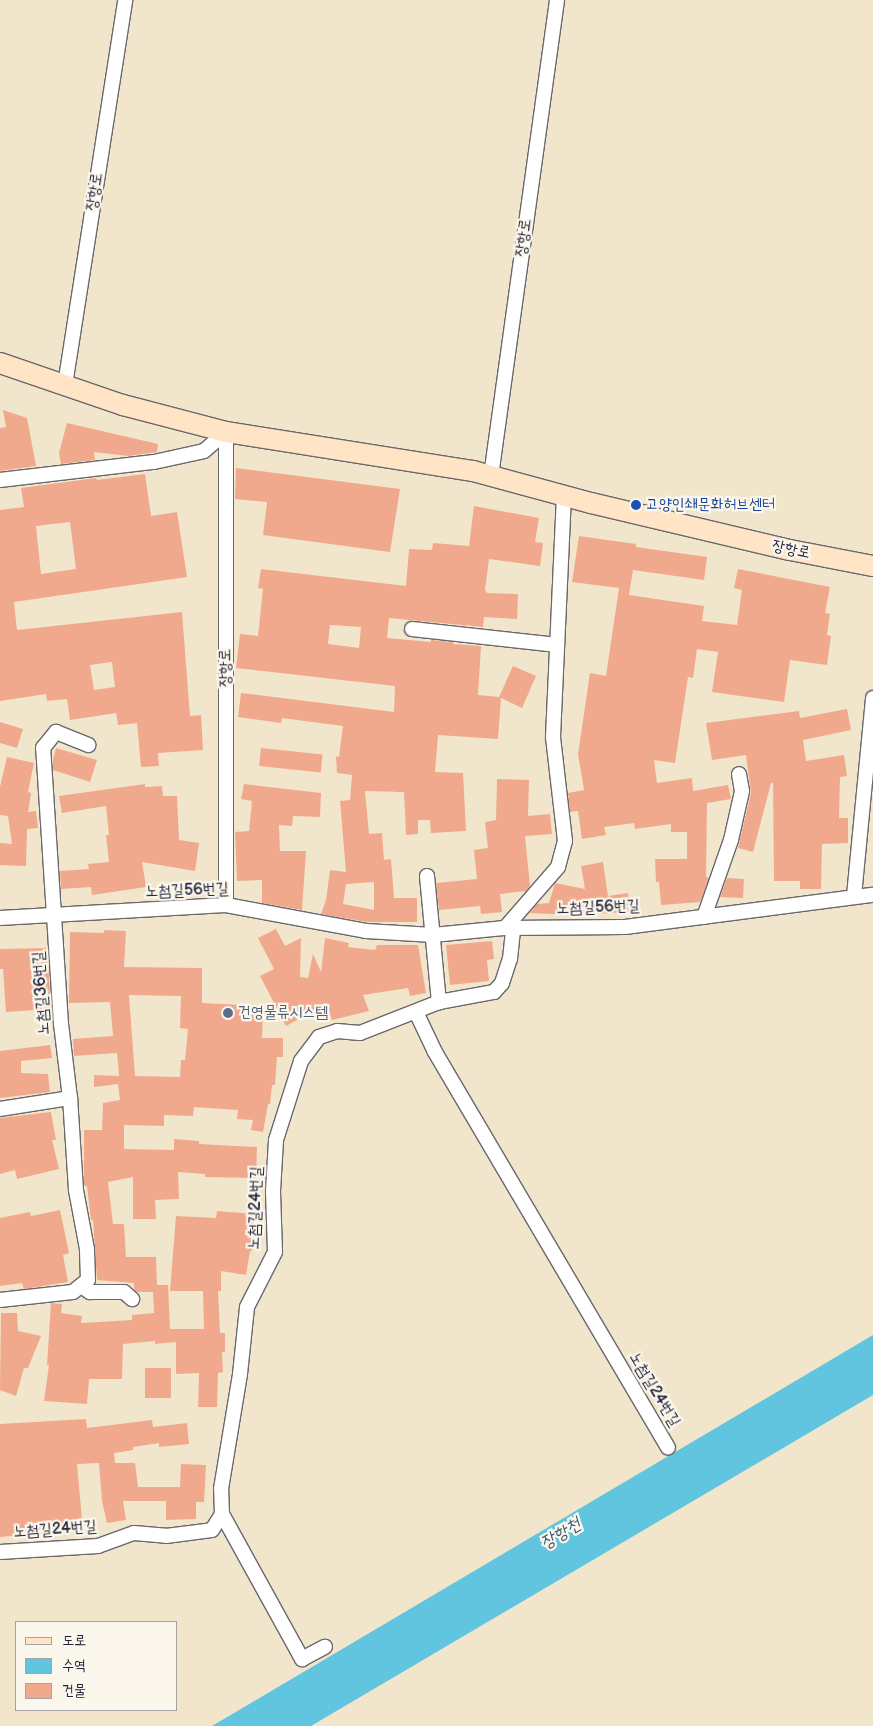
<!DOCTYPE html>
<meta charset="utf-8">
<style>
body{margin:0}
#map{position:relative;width:873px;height:1726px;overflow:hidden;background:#f1e6cb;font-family:"Balsamiq Sans","Poor Story",sans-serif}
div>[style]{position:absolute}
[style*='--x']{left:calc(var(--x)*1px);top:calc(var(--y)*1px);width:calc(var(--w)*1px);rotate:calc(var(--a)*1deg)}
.water>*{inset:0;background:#61c5df}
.building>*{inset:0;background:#f1a98e;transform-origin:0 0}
.roads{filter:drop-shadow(1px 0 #6a676d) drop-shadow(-1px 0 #6a676d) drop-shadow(0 1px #6a676d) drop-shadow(0 -1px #6a676d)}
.street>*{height:14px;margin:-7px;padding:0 7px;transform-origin:7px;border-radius:7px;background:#fff}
.secondary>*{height:20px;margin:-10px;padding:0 10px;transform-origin:10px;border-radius:10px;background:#ffe4c6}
.dots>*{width:14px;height:14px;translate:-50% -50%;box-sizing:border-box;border:2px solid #fbf7ec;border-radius:50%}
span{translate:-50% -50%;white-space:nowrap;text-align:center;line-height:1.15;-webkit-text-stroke:4.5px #fbf7ec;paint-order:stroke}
.street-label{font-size:16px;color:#22223b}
.transit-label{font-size:16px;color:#164399}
.left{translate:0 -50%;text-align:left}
.service-label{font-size:16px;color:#4e5e75}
.water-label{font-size:18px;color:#385b74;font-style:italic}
.legend{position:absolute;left:15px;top:1621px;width:162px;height:90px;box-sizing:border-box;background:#fbf7ec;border:1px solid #a4a2a5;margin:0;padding:6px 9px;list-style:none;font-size:15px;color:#22223b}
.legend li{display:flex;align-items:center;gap:10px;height:25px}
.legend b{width:25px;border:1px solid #a4a2a5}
</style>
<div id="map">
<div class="water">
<div style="clip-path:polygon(873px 1335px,873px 1395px,311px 1726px,212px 1726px)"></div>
</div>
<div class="building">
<div style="clip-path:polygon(3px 410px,27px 418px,36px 466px,0 471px,0 428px,6px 427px)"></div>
<div style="clip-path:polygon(67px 423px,158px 444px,157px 452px,128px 456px,94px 452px,95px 460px,61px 464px,59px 453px)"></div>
<div style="clip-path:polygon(236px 468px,400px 489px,390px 552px,263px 535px,267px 502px,235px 499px)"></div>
<div style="clip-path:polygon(evenodd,145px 474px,151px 516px,177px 512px,187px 577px,14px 602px,17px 630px,182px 612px,190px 716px,201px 715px,203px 750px,158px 753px,159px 766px,141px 767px,137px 723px,118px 725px,116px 713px,70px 720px,67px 699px,47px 701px,46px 694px,0 701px,0 510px,24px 507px,21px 488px,96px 478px,97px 480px,145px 474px,70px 522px,76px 569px,41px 574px,36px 526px,70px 522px,145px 474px,112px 662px,115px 687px,94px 690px,90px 665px,112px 662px)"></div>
<div style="clip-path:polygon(evenodd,474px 506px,539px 518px,535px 542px,543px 543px,540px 566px,489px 559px,485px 590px,487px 593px,518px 594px,517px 619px,484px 617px,483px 627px,389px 618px,387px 638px,431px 642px,431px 640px,453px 642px,453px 644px,481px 646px,478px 695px,499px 697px,513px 666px,536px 676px,522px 708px,501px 698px,498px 739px,438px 735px,435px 772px,463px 773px,466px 831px,431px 833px,430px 820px,418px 820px,418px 834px,406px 835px,404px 792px,365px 791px,369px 834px,382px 833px,384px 860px,391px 859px,394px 898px,417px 898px,417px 922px,367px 922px,321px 914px,326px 900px,330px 870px,346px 872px,340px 801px,350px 800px,352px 775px,337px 773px,336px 756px,339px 757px,343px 726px,282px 718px,281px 723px,238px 717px,241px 693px,394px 712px,395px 686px,236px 668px,240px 634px,258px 636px,263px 589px,258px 588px,261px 569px,406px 586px,409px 549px,432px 550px,433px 543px,469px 546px,474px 506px,330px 625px,361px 627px,359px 648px,328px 644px,330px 625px,474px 506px,374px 882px,374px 910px,343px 904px,346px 884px,374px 882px)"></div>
<div style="clip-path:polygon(579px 536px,636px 544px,636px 547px,707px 557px,704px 580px,633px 570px,629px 595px,704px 606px,702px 621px,737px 625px,742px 590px,734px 588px,738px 569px,830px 587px,825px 613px,830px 614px,827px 635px,831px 636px,827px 665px,790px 660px,784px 702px,712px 692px,718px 652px,697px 649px,693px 678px,688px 677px,675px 763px,654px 760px,657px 783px,692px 778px,693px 791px,728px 785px,731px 799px,707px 803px,706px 877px,709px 878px,700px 902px,661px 905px,659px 882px,656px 882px,655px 859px,687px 859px,687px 832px,671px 832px,671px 824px,635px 829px,634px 823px,604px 827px,606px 835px,582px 839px,578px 811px,570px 812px,568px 793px,584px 790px,578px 754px,590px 673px,606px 676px,619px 588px,572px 582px)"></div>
<div style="clip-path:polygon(847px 709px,851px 730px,803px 740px,806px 761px,844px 755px,847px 776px,840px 777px,839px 818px,848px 818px,848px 843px,822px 844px,821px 889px,800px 889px,800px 881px,774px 881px,773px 783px,771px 783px,753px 852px,738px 848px,751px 793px,746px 755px,712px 760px,706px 723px,799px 711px,800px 718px)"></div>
<div style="clip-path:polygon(0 722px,23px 729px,17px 748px,0 743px)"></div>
<div style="clip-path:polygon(56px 748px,97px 760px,90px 782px,53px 770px,53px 760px)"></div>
<div style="left:261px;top:748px;width:62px;height:18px;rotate:6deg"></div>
<div style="clip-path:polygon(7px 757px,34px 763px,28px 792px,31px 793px,28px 812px,36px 811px,38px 828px,27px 829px,26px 866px,0 865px,0 843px,12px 844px,8px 816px,0 815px,0 787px)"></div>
<div style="clip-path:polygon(497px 779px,529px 780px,528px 816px,550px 814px,552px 834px,525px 836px,530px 886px,526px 891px,500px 894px,502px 912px,481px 914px,480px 906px,439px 910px,436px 883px,477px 879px,474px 850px,488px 848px,485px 822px,496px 820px)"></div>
<div style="clip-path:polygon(145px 784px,145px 787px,162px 786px,163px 796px,177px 796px,179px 840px,199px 843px,195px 871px,142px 862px,146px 887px,92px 895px,91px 887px,61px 889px,60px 871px,89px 869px,88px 864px,109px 862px,106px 835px,109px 835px,106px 806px,62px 813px,59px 796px)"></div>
<div style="clip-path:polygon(244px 784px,321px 793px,320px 817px,293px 816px,292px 826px,279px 825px,280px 851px,306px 851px,302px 910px,262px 903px,262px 880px,237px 881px,235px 832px,249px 831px,252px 801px,241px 799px)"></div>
<div style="clip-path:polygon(603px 862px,608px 896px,628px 893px,629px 912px,576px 915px,530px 913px,537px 904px,549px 903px,555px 883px,585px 889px,581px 866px)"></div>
<div style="clip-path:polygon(727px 878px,744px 879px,743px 898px,720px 897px)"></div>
<div style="clip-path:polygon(276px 929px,285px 946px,301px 938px,300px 977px,308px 978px,313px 954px,321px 972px,325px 938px,349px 943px,348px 947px,375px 950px,377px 945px,418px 945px,426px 993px,410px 996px,408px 988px,363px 995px,369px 1011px,332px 1020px,327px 1004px,286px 1026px,260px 976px,274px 969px,258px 938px)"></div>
<div style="clip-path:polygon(evenodd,104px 930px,126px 931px,124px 967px,202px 968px,202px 1003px,263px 1006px,262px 1038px,283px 1038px,283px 1057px,277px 1057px,275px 1085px,272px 1085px,270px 1104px,268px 1104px,263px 1132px,251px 1130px,253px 1120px,237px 1119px,238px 1110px,194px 1107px,193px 1116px,164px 1115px,164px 1126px,124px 1125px,124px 1149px,174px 1150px,174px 1139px,199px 1141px,199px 1144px,257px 1147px,256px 1178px,205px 1177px,205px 1174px,178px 1172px,179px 1199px,155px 1200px,156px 1219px,133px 1219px,133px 1177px,108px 1182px,113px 1224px,124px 1224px,126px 1257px,156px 1257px,157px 1285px,168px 1285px,170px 1329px,204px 1329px,203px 1291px,170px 1291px,176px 1216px,216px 1218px,217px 1211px,254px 1214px,252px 1251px,250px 1251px,246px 1275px,221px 1271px,221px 1291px,218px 1291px,220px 1333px,225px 1333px,225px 1352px,222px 1352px,223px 1372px,218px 1373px,217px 1407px,198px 1407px,199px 1373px,176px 1374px,176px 1342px,155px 1344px,155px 1341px,123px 1344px,122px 1379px,89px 1379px,87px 1404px,44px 1401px,49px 1365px,47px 1365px,51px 1303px,62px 1304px,61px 1313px,82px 1316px,81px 1323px,132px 1320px,132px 1315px,154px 1313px,153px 1292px,137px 1292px,134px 1289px,134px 1283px,97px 1280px,93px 1220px,91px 1220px,87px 1186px,85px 1186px,84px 1184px,84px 1130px,102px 1130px,103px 1103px,120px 1100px,118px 1084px,94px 1087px,94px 1075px,119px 1076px,117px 1053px,74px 1056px,73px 1039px,113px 1036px,110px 1002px,69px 1003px,70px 932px,104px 933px,104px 930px,129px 995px,181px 996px,180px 1028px,188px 1029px,185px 1060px,181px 1060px,180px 1077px,135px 1076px,129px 995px)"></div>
<div style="clip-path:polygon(492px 941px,494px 959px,487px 960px,489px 981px,450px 985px,446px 945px)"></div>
<div style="clip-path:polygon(47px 948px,51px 1009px,6px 1012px,3px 969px,0 969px,0 949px)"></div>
<div style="clip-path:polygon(50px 1045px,52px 1058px,21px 1061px,21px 1073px,48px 1074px,50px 1092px,0 1098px,0 1051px)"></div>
<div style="clip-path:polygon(51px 1112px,56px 1140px,52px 1140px,59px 1169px,17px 1179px,15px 1170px,0 1174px,0 1118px)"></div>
<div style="clip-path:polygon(60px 1210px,69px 1253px,63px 1255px,68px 1282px,24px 1289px,22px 1283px,0 1286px,0 1218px,30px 1212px,31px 1216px)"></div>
<div style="clip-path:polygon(1px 1313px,17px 1313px,18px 1331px,41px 1336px,28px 1368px,24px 1368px,16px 1396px,0 1390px)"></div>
<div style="left:145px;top:1368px;width:26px;height:30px"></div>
<div style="clip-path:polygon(86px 1419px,87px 1428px,152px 1420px,153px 1427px,187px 1423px,189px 1444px,159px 1447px,159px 1443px,133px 1447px,133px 1450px,114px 1453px,115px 1463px,135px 1463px,138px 1487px,180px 1487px,181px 1464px,206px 1465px,204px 1502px,196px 1502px,196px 1519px,166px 1520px,166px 1501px,123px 1501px,126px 1520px,107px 1523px,102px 1501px,99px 1463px,77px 1464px,83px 1530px,0 1537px,0 1424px)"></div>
</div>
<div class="roads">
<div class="street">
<div style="--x:65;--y:385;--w:390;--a:-81.1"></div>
<div style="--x:491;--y:476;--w:481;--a:-82.1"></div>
<div style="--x:0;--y:480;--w:155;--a:-6.7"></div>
<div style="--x:154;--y:462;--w:51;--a:-12.4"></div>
<div style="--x:204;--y:451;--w:29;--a:-41"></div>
<div style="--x:412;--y:629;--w:146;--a:6.3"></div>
<div style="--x:427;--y:876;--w:127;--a:84.6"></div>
<div style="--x:854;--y:896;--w:199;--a:-84.5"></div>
<div style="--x:226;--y:905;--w:473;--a:-90"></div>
<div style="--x:704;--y:917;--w:82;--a:-70.7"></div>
<div style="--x:731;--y:840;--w:50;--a:-77.3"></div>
<div style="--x:742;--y:791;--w:17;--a:-100"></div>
<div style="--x:0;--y:918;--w:226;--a:-3.3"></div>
<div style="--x:226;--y:905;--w:142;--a:10.5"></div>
<div style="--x:366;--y:931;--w:67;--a:3.4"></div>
<div style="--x:433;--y:935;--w:72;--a:-5.6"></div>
<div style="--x:505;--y:928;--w:120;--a:-0.5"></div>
<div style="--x:625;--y:927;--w:250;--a:-7.4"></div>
<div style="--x:505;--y:928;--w:81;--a:-49"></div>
<div style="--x:558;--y:867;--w:27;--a:-75"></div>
<div style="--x:565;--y:841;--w:105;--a:-96.6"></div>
<div style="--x:553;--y:737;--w:241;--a:-87.4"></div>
<div style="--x:416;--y:1012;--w:44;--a:64.6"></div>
<div style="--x:435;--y:1052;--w:459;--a:59.5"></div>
<div style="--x:0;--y:1109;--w:71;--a:-8.9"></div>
<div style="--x:81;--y:1286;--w:11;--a:34"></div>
<div style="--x:90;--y:1292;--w:34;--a:0"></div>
<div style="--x:124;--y:1292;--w:11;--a:41"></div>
<div style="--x:0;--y:1300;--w:73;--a:-6.3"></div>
<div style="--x:73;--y:1292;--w:19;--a:-39"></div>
<div style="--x:88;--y:1280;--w:31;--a:-92"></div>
<div style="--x:87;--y:1249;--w:60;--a:-100.6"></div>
<div style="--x:76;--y:1190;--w:92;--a:-93.7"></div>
<div style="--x:70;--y:1098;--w:75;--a:-96.9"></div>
<div style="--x:61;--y:1024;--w:277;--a:-93.7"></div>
<div style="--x:43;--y:748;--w:21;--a:-51"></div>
<div style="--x:56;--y:732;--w:35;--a:22"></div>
<div style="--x:222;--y:1514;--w:166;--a:61.1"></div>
<div style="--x:302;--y:1659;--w:26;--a:-28"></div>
<div style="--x:0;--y:1552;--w:98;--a:-3.5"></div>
<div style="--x:98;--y:1546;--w:38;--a:-20"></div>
<div style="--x:134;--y:1533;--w:32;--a:5"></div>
<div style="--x:166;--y:1536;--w:46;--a:-7.4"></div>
<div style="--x:212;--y:1530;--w:19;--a:-58"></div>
<div style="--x:222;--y:1514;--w:25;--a:-92"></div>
<div style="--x:221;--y:1489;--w:117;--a:-80.6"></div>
<div style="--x:240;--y:1374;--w:67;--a:-84"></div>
<div style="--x:247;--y:1307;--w:62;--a:-63"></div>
<div style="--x:275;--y:1252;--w:61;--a:-91.9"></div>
<div style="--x:273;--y:1191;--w:51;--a:-86.6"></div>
<div style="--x:276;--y:1140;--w:83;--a:-72.4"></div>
<div style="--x:301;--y:1061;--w:30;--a:-53"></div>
<div style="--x:319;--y:1037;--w:19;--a:-18"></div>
<div style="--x:337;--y:1031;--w:23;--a:5"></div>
<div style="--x:360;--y:1033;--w:85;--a:-21.4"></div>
<div style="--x:439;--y:1002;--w:56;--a:-10.3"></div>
<div style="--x:494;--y:992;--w:12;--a:-48"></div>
<div style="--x:502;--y:983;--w:25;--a:-72"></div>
<div style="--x:510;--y:959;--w:31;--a:-84"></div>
</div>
<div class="secondary">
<div style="--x:0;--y:363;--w:130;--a:18.9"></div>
<div style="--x:123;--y:405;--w:106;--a:14.7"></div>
<div style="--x:226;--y:432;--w:250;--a:9"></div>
<div style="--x:473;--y:471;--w:122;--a:15.2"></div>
<div style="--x:591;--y:503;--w:204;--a:13.3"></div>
<div style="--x:790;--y:550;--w:85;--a:10.9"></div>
</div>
</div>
<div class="dots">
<div style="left:636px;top:505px;background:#1a4fb4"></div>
<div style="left:228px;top:1013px;background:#5c6f8a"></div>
</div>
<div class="street-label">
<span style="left:95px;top:192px;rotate:-81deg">장항로</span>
<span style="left:524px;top:238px;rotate:-82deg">장항로</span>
<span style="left:791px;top:550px;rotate:12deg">장항로</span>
<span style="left:226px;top:668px;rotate:-90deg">장항로</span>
<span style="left:187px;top:891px;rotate:-2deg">노첨길56번길</span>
<span style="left:598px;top:908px;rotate:-2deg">노첨길56번길</span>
<span style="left:42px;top:993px;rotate:-94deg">노첨길36번길</span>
<span style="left:256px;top:1208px;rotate:-88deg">노첨길24번길</span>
<span style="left:654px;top:1390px;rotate:59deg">노첨길24번길</span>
<span style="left:55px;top:1530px;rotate:-4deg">노첨길24번길</span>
</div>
<div class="transit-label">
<span class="left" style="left:646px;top:505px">고양인쇄문화허브센터</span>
</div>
<div class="service-label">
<span class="left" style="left:238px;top:1013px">건영물류시스템</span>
</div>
<div class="water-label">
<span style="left:561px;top:1534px;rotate:-31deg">장항천</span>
</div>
<ul class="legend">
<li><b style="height:6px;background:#ffe4c6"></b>도로</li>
<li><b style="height:14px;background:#61c5df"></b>수역</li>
<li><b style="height:14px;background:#f1a98e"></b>건물</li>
</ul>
</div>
